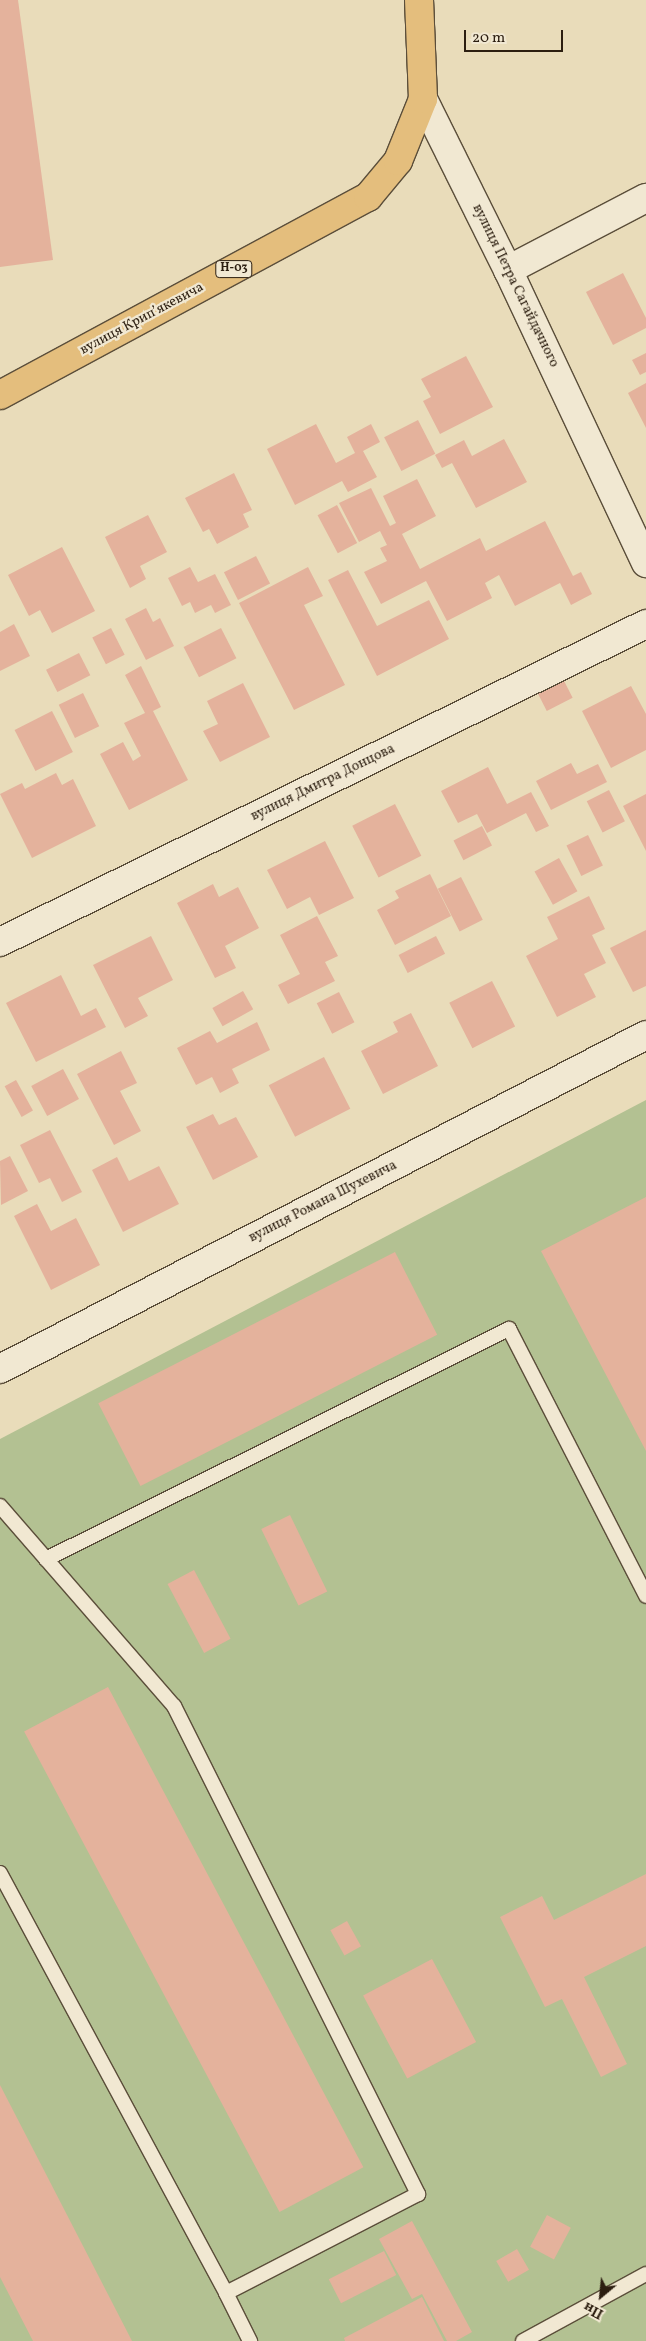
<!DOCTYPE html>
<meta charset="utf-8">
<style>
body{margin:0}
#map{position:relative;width:646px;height:2341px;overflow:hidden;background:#e9dcba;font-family:Vollkorn,serif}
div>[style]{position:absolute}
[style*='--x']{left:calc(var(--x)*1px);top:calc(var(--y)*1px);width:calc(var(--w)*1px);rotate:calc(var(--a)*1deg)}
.green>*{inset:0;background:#b3c192}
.building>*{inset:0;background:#e4b29c;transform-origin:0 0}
.roads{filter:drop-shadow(1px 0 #5b4e3a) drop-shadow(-1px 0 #5b4e3a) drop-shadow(0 1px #5b4e3a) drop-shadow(0 -1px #5b4e3a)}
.service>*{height:14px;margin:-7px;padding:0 7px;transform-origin:7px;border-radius:7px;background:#f1e8d2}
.minor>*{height:28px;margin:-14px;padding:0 14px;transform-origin:14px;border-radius:14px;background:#f1e8d2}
.primary>*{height:28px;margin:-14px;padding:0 14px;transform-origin:14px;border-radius:14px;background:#e4be7d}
span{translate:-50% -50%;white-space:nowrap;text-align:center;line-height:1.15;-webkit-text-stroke:4.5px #f1e8d2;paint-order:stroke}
.shield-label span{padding:1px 4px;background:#f1e8d2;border:1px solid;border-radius:4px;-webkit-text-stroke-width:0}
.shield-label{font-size:12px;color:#2c1e10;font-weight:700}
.street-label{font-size:14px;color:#2c1e10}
.north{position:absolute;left:576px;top:2271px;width:50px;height:50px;-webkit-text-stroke:4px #f1e8d2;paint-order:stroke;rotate:208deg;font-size:14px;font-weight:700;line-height:20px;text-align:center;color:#2c1e10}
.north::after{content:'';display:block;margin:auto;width:18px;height:22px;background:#2c1e10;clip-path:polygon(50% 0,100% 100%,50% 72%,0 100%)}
.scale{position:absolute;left:464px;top:30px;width:99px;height:22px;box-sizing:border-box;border:2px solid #2c1e10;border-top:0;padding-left:6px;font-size:15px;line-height:18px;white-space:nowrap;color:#2c1e10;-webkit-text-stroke:4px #f1e8d2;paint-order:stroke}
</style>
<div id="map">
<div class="green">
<div style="clip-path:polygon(646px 1100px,646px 2341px,0 2341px,0 1439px)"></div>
</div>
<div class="building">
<div style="clip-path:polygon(0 0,18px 0,53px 260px,0 267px)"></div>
<div style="clip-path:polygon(623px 273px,646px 318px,646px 328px,613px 345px,586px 292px)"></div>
<div style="clip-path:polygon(646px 353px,646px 372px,640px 375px,632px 360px)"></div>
<div style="clip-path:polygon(466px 356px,493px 407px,440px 434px,423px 401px,431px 397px,421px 379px)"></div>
<div style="clip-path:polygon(646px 383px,646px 428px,628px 393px)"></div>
<div style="left:418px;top:420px;width:38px;height:38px;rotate:63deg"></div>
<div style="clip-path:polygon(316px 424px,336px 463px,355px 453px,347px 437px,371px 424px,380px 442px,363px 451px,377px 477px,348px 492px,342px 481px,295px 505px,267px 449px)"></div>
<div style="clip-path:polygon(504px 439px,527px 482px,476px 508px,452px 463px,442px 468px,435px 455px,464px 440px,472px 456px)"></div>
<div style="clip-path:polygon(234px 473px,252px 510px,243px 514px,249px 527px,217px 544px,209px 529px,203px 532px,185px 498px)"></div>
<div style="clip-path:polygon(417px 479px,436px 516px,402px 534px,420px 569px,480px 538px,486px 551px,545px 521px,573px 576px,581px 572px,592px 594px,571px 605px,560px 583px,515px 606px,499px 575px,485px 583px,492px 598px,447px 621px,426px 581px,381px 604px,364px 572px,387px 561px,380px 548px,387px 545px,380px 531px,359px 542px,339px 503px,371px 488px,390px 526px,396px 523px,383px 496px)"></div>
<div style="left:337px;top:505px;width:43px;height:22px;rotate:62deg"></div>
<div style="clip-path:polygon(148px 515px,167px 552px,140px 566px,146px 579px,130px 588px,105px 537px)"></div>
<div style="clip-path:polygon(62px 547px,95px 611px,52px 633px,40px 610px,29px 616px,8px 575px)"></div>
<div style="left:256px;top:556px;width:31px;height:36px;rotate:63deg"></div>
<div style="clip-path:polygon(190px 567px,198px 582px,215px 574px,231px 605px,215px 613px,211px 605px,195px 613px,190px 602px,182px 606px,168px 578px)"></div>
<div style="clip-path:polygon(308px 567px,323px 596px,304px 605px,345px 685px,294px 710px,239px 603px)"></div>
<div style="clip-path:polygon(348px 570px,377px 626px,429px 600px,449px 639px,377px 676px,328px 580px)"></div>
<div style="clip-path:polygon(146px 608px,153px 622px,160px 618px,174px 646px,146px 660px,125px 619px)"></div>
<div style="clip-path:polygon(14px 624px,30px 656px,0 671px,0 632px)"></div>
<div style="left:111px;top:628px;width:30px;height:21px;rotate:63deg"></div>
<div style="left:221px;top:628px;width:34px;height:42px;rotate:63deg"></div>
<div style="left:79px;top:653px;width:25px;height:37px;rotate:63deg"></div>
<div style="clip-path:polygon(141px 666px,161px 707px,153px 711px,188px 780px,129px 810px,100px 754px,123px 742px,133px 761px,141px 756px,124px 723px,145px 713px,125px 675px)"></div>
<div style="left:559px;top:671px;width:30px;height:29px;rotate:63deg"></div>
<div style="clip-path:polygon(243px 683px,270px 737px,220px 762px,203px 731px,218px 724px,207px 701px)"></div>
<div style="clip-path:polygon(631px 686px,646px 714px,646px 750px,611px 768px,582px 711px)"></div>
<div style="left:83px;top:693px;width:37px;height:27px;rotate:64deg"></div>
<div style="left:52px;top:711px;width:46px;height:42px;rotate:63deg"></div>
<div style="clip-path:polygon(571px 763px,577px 774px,598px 764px,607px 782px,551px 810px,536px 781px)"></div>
<div style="clip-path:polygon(488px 767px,507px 804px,531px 792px,549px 826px,536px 832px,526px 813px,487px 833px,477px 814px,458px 823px,441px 791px)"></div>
<div style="clip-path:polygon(56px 773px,62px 785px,73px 779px,96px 826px,32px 858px,0 794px,22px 783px,25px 789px)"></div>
<div style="left:609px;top:790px;width:35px;height:25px;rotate:63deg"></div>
<div style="clip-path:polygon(646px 794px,646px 851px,623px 806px)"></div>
<div style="left:395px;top:804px;width:58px;height:48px;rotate:63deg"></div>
<div style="left:482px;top:826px;width:22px;height:32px;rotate:63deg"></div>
<div style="left:588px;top:835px;width:34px;height:24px;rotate:64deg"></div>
<div style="clip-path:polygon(325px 841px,354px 898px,319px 915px,310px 897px,287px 909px,267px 870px)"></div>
<div style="left:559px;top:858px;width:38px;height:28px;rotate:61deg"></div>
<div style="clip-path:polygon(430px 874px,451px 916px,395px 945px,377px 910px,399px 898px,395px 891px)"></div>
<div style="left:461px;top:877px;width:48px;height:26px;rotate:63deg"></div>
<div style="clip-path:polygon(213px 884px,219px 897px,238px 887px,259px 928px,225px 946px,236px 968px,215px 978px,177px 903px)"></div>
<div style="clip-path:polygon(589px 896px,605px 929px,592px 935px,606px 963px,584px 974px,596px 997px,557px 1017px,526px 956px,558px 939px,547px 917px)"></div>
<div style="clip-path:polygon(317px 916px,338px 956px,325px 962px,335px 981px,288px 1004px,278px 985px,300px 974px,280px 935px)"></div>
<div style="clip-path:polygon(646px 930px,646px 986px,633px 992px,610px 948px)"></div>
<div style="clip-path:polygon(151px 936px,173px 980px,138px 998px,148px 1016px,125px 1028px,93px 965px)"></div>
<div style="left:436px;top:936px;width:20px;height:42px;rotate:63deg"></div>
<div style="clip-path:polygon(61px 975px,81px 1016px,96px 1008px,106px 1027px,36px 1062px,6px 1003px)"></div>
<div style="left:492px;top:981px;width:51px;height:48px;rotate:63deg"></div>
<div style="left:243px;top:991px;width:21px;height:35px;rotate:61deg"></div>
<div style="left:339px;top:992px;width:34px;height:25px;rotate:63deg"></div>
<div style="clip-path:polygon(411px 1013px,438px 1066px,383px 1094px,361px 1051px,398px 1032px,393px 1022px)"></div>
<div style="clip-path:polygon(257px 1022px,270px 1050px,232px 1069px,239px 1083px,220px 1093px,212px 1077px,196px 1085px,177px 1048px,210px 1031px,217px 1043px)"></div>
<div style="clip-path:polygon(121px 1051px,137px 1083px,120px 1091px,141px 1131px,114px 1145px,77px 1074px)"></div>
<div style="left:324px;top:1057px;width:58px;height:62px;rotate:63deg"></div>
<div style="left:63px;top:1069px;width:34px;height:36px;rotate:62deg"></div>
<div style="left:16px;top:1080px;width:35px;height:13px;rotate:61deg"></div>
<div style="clip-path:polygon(213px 1114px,219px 1125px,236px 1117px,258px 1157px,213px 1180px,186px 1127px)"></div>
<div style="clip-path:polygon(50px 1130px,82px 1192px,62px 1202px,50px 1178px,39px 1183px,20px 1145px)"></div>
<div style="clip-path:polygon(10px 1156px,28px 1191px,1px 1205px,0 1161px)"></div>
<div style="clip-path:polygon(117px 1157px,129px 1181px,159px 1166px,179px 1204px,123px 1232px,92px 1170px)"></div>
<div style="clip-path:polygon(646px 1197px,646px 1451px,541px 1251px)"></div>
<div style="clip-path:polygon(37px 1204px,51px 1231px,76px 1218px,100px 1265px,51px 1290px,14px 1216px)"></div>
<div style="left:395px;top:1252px;width:93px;height:333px;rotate:63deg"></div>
<div style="left:290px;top:1515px;width:85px;height:32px;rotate:64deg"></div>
<div style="left:194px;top:1570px;width:78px;height:30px;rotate:62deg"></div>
<div style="left:108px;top:1687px;width:544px;height:95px;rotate:62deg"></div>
<div style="clip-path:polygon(646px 1874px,646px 1946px,584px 1977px,627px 2064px,601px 2077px,562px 1999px,545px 2007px,500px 1917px,542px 1896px,554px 1920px)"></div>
<div style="left:347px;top:1921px;width:29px;height:19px;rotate:61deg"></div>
<div style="left:432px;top:1959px;width:94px;height:78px;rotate:62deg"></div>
<div style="clip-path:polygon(0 2085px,132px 2341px,33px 2341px,0 2277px)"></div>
<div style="left:547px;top:2215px;width:27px;height:36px;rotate:28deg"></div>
<div style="clip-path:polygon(412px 2221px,472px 2332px,456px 2341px,447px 2341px,422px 2294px,412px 2299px,379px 2239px)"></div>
<div style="left:517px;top:2249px;width:24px;height:24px;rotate:60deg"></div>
<div style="left:384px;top:2251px;width:27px;height:62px;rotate:63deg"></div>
<div style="clip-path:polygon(422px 2297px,444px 2341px,345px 2341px,344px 2338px)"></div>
</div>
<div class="roads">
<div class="service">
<div style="--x:0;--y:1506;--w:265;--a:49"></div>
<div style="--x:174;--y:1706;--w:546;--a:63.43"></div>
<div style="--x:418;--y:2194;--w:216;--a:152.7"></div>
<div style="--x:226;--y:2293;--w:54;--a:63.4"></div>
<div style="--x:46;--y:1559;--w:517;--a:-26.42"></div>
<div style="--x:509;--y:1329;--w:300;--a:62.8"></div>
<div style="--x:0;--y:1873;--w:477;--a:61.7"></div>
<div style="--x:523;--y:2341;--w:140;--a:-28.6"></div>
</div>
<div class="minor">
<div style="--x:423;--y:99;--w:191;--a:63.6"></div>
<div style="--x:508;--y:270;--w:324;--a:64.8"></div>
<div style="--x:508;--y:270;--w:156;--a:-27.6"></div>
<div style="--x:0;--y:942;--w:720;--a:-26.21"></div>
<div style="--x:0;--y:1369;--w:727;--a:-27.34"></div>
</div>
<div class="primary">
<div style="--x:0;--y:395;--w:418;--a:-28.3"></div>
<div style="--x:368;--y:197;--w:47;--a:-50.2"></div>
<div style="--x:398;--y:161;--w:67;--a:-68"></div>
<div style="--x:423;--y:99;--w:99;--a:-92.3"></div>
</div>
</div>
<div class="shield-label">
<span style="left:234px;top:269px">Н-03</span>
</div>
<div class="street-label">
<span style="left:515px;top:286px;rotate:64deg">вулиця Петра Сагайдачного</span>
<span style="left:142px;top:319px;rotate:-28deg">вулиця Крипʼякевича</span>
<span style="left:323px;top:783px;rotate:-26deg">вулиця Дмитра Донцова</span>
<span style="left:323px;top:1202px;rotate:-27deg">вулиця Романа Шухевича</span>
</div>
<div class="north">Пн</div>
<div class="scale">20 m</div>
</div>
